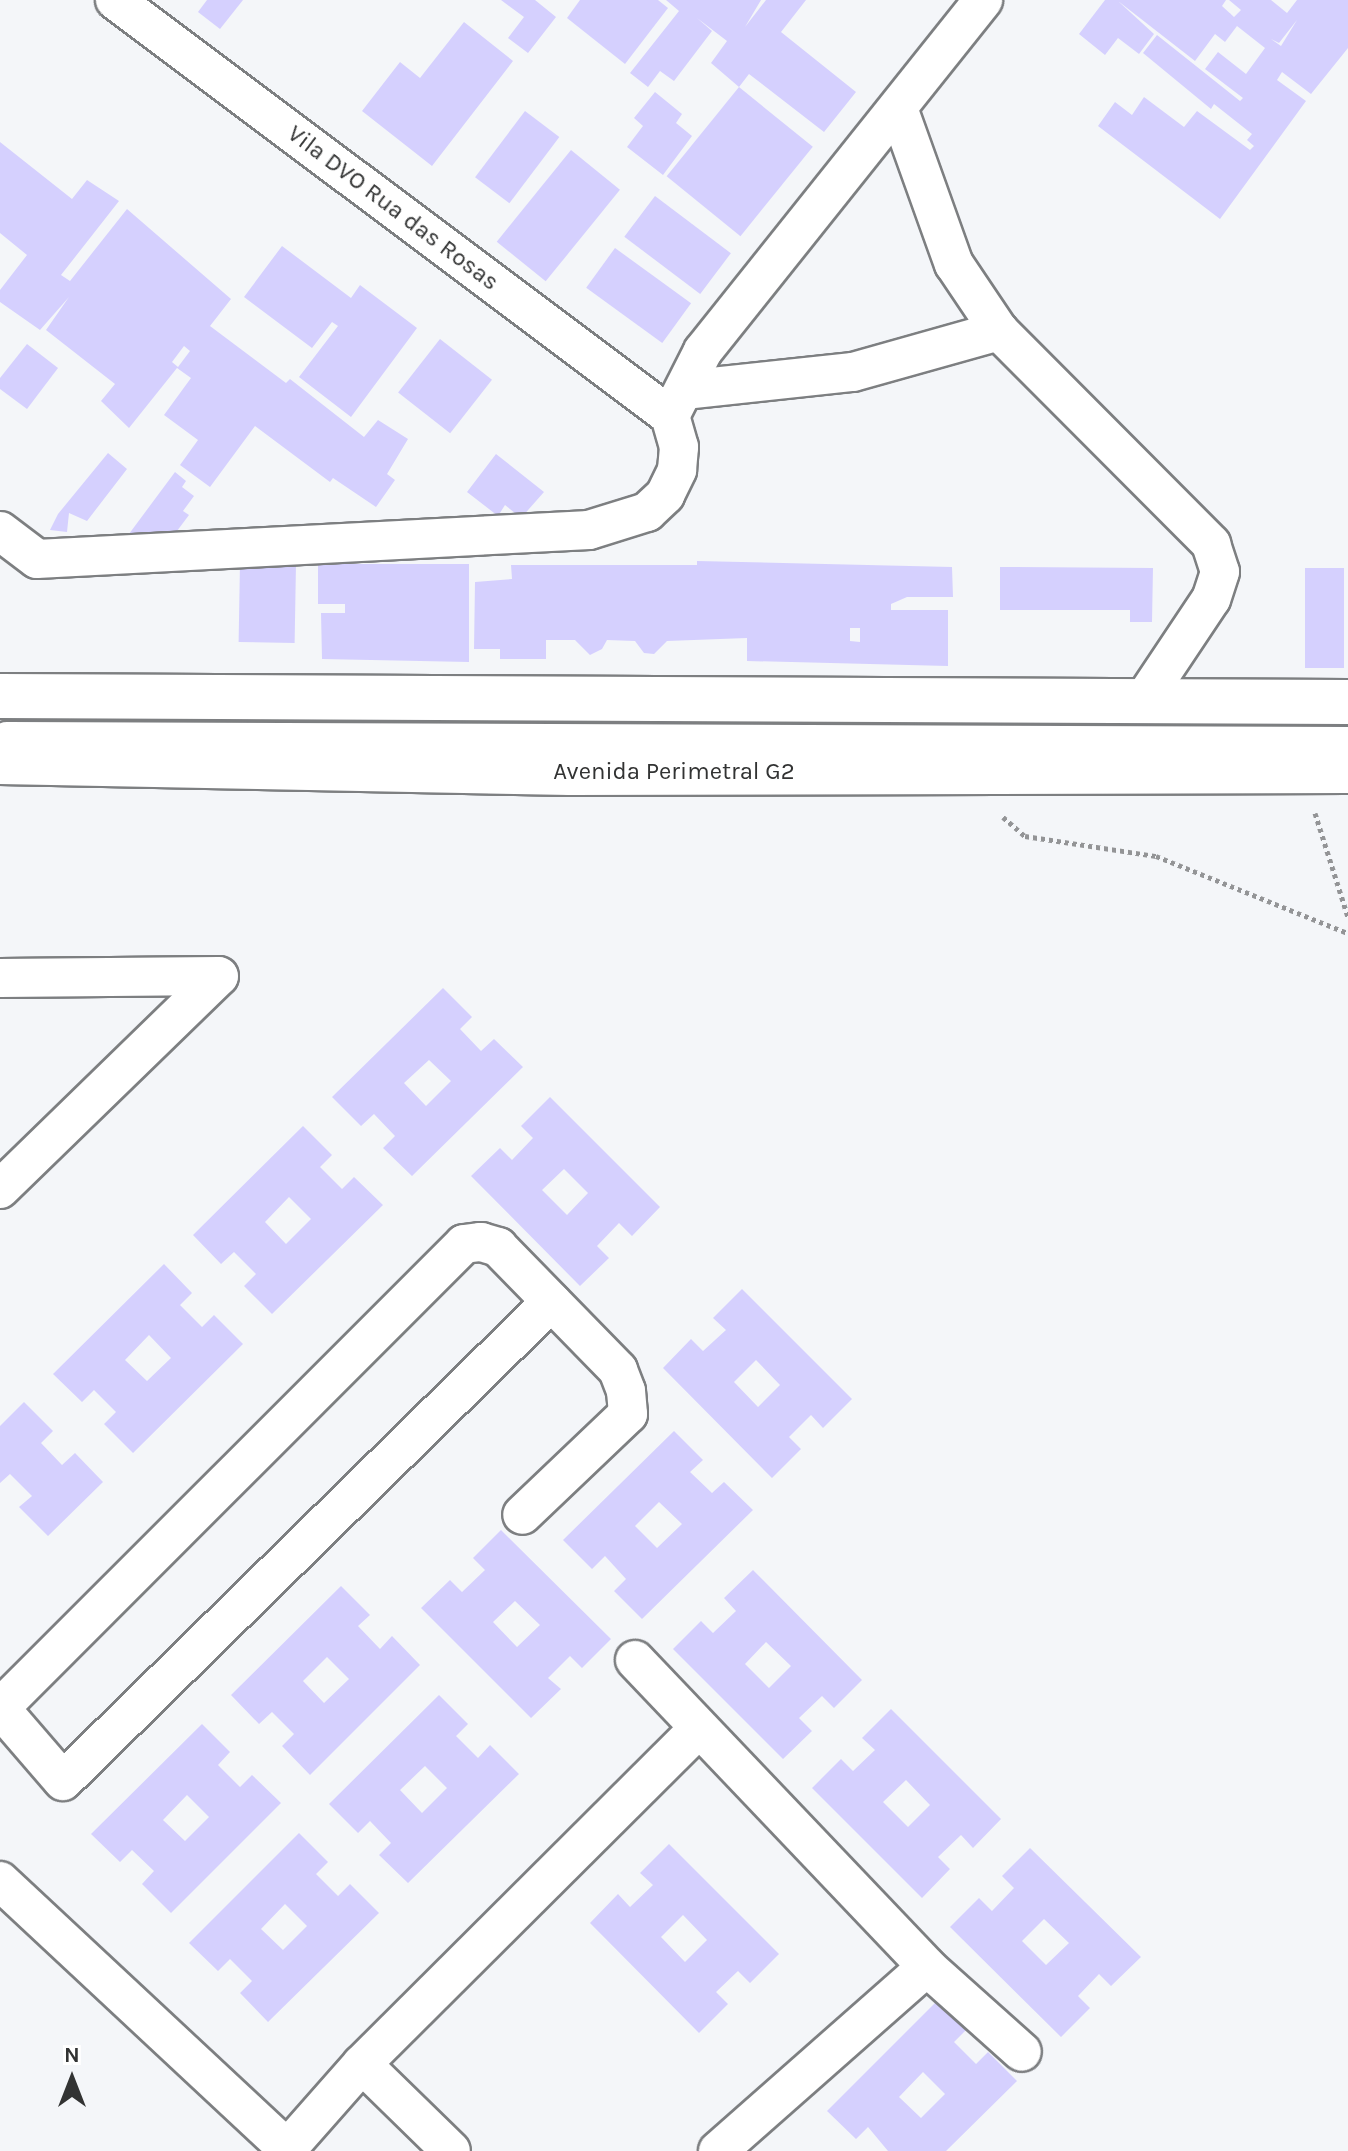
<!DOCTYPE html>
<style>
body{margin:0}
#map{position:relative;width:1348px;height:2151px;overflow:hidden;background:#f4f6f9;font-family:Karla,sans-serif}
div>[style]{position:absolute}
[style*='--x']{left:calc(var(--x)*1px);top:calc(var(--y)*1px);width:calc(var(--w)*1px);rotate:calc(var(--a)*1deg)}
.building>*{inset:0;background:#d5d0fe;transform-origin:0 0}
.path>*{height:5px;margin-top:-2.5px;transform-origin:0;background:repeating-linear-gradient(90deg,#939496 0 4px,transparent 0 8px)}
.roads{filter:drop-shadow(2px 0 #7d7f81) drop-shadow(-2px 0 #7d7f81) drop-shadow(0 2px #7d7f81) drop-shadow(0 -2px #7d7f81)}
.street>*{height:38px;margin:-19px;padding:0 19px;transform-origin:19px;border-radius:19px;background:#fff}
.secondary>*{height:44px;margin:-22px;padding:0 22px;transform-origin:22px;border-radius:22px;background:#fff}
span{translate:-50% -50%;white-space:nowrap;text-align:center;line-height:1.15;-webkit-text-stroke:7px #fff;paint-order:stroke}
.street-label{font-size:24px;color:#323333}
.north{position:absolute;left:32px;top:2039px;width:80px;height:80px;-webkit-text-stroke:6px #fff;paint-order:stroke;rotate:0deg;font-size:22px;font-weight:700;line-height:32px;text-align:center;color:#323333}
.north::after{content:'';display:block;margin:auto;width:28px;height:36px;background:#323333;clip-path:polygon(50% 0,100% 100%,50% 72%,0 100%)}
</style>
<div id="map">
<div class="building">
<div style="clip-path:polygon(207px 0,243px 0,220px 29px,198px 12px)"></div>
<div style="clip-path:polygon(501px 0,535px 0,556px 17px,528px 53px,508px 38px,524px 17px)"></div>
<div style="clip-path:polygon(580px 0,658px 0,668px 8px,625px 64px,567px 18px)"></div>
<div style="clip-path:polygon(666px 0,761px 0,745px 27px,766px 0,806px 0,781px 32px,856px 92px,824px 132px,749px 74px,739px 87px,711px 63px,727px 41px,697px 18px,712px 31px,674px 81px,660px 71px,648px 87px,630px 73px,679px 11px)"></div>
<div style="clip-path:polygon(evenodd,1105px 0,1226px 0,1222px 6px,1234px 17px,1241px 10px,1229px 0,1271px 0,1287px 13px,1297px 0,1348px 0,1348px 48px,1311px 94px,1282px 72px,1277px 80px,1306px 101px,1220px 219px,1098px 126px,1115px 102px,1132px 115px,1144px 97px,1184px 127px,1197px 111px,1250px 150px,1254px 146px,1247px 140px,1252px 134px,1214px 104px,1211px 109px,1143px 53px,1157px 35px,1240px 101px,1243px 98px,1205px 69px,1218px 52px,1246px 74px,1265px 48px,1237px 26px,1225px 42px,1215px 34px,1195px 61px,1118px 1px,1154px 34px,1139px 54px,1118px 38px,1105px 55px,1079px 34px,1105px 0,1297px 20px,1281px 46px,1271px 39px,1279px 43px,1297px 20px)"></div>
<div style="clip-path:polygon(464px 22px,513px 61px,432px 166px,362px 111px,400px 62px,420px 78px)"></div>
<div style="left:739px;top:87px;width:95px;height:115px;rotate:39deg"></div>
<div style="clip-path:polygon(655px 92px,682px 114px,676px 123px,692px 136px,663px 175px,627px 147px,643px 126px,634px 118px)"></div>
<div style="left:525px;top:111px;width:43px;height:83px;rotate:37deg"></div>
<div style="clip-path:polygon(evenodd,0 142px,72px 199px,87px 180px,119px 201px,61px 275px,70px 281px,127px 209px,231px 299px,210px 326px,286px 383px,290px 379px,364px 437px,378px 420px,408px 439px,387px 474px,395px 480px,376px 507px,333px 478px,330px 482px,255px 426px,210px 487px,180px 465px,198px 440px,164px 415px,191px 378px,177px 368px,129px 428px,101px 401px,115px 384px,46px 330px,69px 297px,40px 330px,0 302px,0 290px,27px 255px,0 233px,0 142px,184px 346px,190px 351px,178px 367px,172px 362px,184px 346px)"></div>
<div style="left:571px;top:150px;width:63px;height:118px;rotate:39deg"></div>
<div style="left:655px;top:196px;width:95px;height:51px;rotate:37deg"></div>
<div style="clip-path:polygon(282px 246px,351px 298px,360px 285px,417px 328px,351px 417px,299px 377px,338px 326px,332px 322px,312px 348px,244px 297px)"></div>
<div style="left:615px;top:248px;width:94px;height:49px;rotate:36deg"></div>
<div style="left:440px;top:339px;width:66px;height:68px;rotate:38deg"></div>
<div style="clip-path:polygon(27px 344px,58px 368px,27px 409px,0 389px,0 378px)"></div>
<div style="clip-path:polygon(108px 453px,127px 469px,87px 521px,69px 513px,67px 532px,50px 530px,58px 514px)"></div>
<div style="clip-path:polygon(496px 454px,544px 492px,521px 518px,505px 505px,498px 516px,467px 492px)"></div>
<div style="clip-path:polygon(175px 472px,186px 481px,182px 487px,194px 496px,183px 511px,189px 515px,168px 543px,126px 538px)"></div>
<div style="clip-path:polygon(evenodd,697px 561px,952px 567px,953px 597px,907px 597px,891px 604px,891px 610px,948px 610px,948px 666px,747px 661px,747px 638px,667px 641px,654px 654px,644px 653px,635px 641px,607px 640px,602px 649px,590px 655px,575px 640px,546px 640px,546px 659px,500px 659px,500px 649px,474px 649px,475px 582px,512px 579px,511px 565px,697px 565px,697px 561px,850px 628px,860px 628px,860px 642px,850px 641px,850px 628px)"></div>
<div style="left:240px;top:563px;width:56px;height:79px;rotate:1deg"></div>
<div style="clip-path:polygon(318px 564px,469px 564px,469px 662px,322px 659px,321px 613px,345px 613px,345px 604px,318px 604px)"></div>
<div style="clip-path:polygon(1000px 567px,1153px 568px,1152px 622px,1130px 622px,1130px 610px,1000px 610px)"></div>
<div style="left:1305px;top:568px;width:39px;height:100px"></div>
<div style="clip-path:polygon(evenodd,443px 988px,472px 1017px,460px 1029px,481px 1051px,494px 1039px,523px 1067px,412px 1176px,383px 1148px,395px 1136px,374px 1114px,361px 1126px,332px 1097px,443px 988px,429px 1060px,451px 1081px,426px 1106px,404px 1083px,429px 1060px)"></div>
<div style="clip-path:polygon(evenodd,550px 1097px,660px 1207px,632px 1236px,619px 1223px,597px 1246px,609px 1258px,580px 1286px,471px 1176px,500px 1148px,512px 1160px,533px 1138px,521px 1126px,550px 1097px,564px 1169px,588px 1193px,567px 1215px,542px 1190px,564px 1169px)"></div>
<div style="clip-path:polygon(evenodd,303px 1126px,332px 1155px,320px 1167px,342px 1189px,354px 1177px,383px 1205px,272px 1314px,244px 1286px,256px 1274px,234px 1252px,221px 1264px,193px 1235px,303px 1126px,289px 1197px,311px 1219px,286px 1244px,265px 1222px,289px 1197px)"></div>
<div style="clip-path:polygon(evenodd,164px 1264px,192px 1293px,180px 1305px,202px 1327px,214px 1315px,243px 1344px,133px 1453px,104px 1424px,116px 1412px,94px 1390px,82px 1402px,53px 1374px,164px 1264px,149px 1335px,171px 1358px,147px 1381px,125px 1360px,149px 1335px)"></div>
<div style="clip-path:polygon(evenodd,742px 1289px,852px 1399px,823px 1428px,811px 1415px,789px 1437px,801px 1449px,772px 1478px,663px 1368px,691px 1339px,703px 1351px,726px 1330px,713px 1318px,742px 1289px,756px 1360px,780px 1385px,758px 1407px,734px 1382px,756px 1360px)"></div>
<div style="clip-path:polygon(24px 1402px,53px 1431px,41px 1443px,62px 1465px,75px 1453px,103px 1482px,48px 1536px,19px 1507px,32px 1496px,10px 1474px,0 1483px,0 1426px)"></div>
<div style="clip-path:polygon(evenodd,674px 1431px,703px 1460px,690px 1472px,712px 1493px,724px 1482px,753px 1510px,642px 1619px,614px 1591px,626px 1579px,605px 1556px,592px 1569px,563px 1540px,674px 1431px,659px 1502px,682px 1524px,657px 1548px,635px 1526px,659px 1502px)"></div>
<div style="clip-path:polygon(evenodd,501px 1530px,611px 1639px,582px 1668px,570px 1656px,548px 1678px,561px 1689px,531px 1718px,421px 1608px,450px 1580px,462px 1592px,485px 1570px,473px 1558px,501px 1530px,515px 1601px,540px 1625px,517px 1647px,493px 1622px,515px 1601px)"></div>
<div style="clip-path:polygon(evenodd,753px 1570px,862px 1680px,834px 1708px,822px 1696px,799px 1718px,812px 1731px,783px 1759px,673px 1649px,701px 1621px,713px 1633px,736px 1611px,724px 1598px,753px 1570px,766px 1642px,791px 1666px,769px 1688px,745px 1664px,766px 1642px)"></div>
<div style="clip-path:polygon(evenodd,341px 1586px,370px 1615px,358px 1626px,380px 1649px,392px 1636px,420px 1665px,310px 1775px,282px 1746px,294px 1734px,272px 1712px,259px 1724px,231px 1695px,341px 1586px,327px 1657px,349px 1679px,324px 1703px,303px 1681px,327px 1657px)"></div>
<div style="clip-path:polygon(evenodd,439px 1695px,468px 1724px,456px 1736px,478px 1758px,490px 1745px,519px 1774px,408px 1883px,379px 1855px,391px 1843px,370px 1821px,358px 1833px,329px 1804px,439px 1695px,425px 1766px,447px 1788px,422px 1813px,400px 1790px,425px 1766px)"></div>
<div style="clip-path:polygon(evenodd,891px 1709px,1001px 1819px,973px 1848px,961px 1835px,938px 1857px,950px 1869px,922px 1898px,812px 1788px,841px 1759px,853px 1771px,875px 1750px,862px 1738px,891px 1709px,906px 1780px,930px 1805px,908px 1827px,883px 1802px,906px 1780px)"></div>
<div style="clip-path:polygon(evenodd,202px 1724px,230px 1752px,218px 1765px,240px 1787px,252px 1775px,281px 1803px,171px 1913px,142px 1884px,154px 1871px,132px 1850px,120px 1862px,91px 1834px,202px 1724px,187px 1795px,209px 1817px,185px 1841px,163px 1820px,187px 1795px)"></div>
<div style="clip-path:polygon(evenodd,299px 1833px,328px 1862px,316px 1874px,338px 1896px,350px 1884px,379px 1913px,268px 2022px,240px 1993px,252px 1981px,230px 1959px,218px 1971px,189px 1943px,299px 1833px,285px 1904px,307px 1926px,283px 1950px,261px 1929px,285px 1904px)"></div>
<div style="clip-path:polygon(evenodd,669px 1844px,779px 1954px,750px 1983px,738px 1971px,716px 1992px,728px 2004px,699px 2033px,590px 1923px,618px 1894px,630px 1907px,653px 1885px,640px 1873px,669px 1844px,683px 1915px,707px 1940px,685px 1962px,661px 1937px,683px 1915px)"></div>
<div style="clip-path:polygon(evenodd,1030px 1848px,1141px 1957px,1111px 1986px,1099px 1974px,1078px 1996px,1090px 2008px,1061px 2037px,950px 1927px,979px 1898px,992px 1911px,1014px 1888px,1002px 1876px,1030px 1848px,1044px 1919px,1069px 1943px,1046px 1965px,1022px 1941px,1044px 1919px)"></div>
<div style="clip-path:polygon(evenodd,937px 2001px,966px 2030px,954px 2042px,976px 2064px,988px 2052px,1017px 2081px,946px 2151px,888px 2151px,868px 2127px,856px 2139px,827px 2111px,937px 2001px,923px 2072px,945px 2094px,921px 2118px,899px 2097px,923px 2072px)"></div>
</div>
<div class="path">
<div style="--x:1315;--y:813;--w:109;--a:72.4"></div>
<div style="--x:1003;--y:817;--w:29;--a:41"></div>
<div style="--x:1025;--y:836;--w:133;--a:8.7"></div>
<div style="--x:1156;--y:856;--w:207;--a:21.9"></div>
</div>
<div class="roads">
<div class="street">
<div style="--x:115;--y:0;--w:694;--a:36.85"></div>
<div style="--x:898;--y:108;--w:166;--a:70.3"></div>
<div style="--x:954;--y:264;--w:81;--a:56.1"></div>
<div style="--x:999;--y:331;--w:301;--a:45.1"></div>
<div style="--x:1211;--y:544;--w:29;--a:72"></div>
<div style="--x:1220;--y:572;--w:28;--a:108"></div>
<div style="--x:1211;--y:599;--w:123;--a:123.7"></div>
<div style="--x:684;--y:390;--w:170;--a:-6.1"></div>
<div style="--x:853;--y:372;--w:152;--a:-15.7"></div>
<div style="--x:0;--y:531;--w:46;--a:37.1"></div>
<div style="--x:37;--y:559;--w:553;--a:-3.01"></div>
<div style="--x:589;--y:530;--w:61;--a:-17.2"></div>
<div style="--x:647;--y:512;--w:25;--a:-43"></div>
<div style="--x:665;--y:495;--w:28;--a:-64"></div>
<div style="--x:677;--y:470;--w:23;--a:-85"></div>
<div style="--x:679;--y:447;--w:32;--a:-106"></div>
<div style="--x:670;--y:416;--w:73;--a:-63.1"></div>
<div style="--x:703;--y:351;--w:449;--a:-51.4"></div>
<div style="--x:7;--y:741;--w:1341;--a:0.21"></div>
<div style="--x:0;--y:978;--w:219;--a:-0.5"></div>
<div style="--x:0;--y:1189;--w:305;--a:-44.2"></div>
<div style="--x:635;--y:1660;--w:424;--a:46.4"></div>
<div style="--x:927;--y:1967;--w:127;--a:41.8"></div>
<div style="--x:0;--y:1708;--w:656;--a:-45"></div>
<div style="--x:464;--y:1244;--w:17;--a:-7"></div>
<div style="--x:481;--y:1242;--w:18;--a:16"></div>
<div style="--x:498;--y:1247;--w:172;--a:45.7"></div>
<div style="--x:618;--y:1370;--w:22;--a:69"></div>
<div style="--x:626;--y:1391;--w:23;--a:85"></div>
<div style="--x:628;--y:1414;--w:146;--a:136.4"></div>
<div style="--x:0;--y:1708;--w:96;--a:49.2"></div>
<div style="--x:63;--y:1781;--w:684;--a:-44.47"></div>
<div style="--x:0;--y:1881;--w:396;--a:43"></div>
<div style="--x:362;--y:2064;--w:124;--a:44.3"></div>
<div style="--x:287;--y:2149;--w:113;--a:-48.6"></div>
<div style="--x:362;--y:2064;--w:474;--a:-44.9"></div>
<div style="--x:718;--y:2151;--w:278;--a:-41.4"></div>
</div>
<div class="secondary">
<div style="--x:0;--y:696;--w:1348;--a:0.26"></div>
<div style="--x:0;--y:762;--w:570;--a:1.11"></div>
<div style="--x:570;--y:773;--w:778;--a:-0.15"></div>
</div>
</div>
<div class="street-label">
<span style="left:393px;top:208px;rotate:37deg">Vila DVO Rua das Rosas</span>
<span style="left:674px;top:772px">Avenida Perimetral G2</span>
</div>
<div class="north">N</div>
</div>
